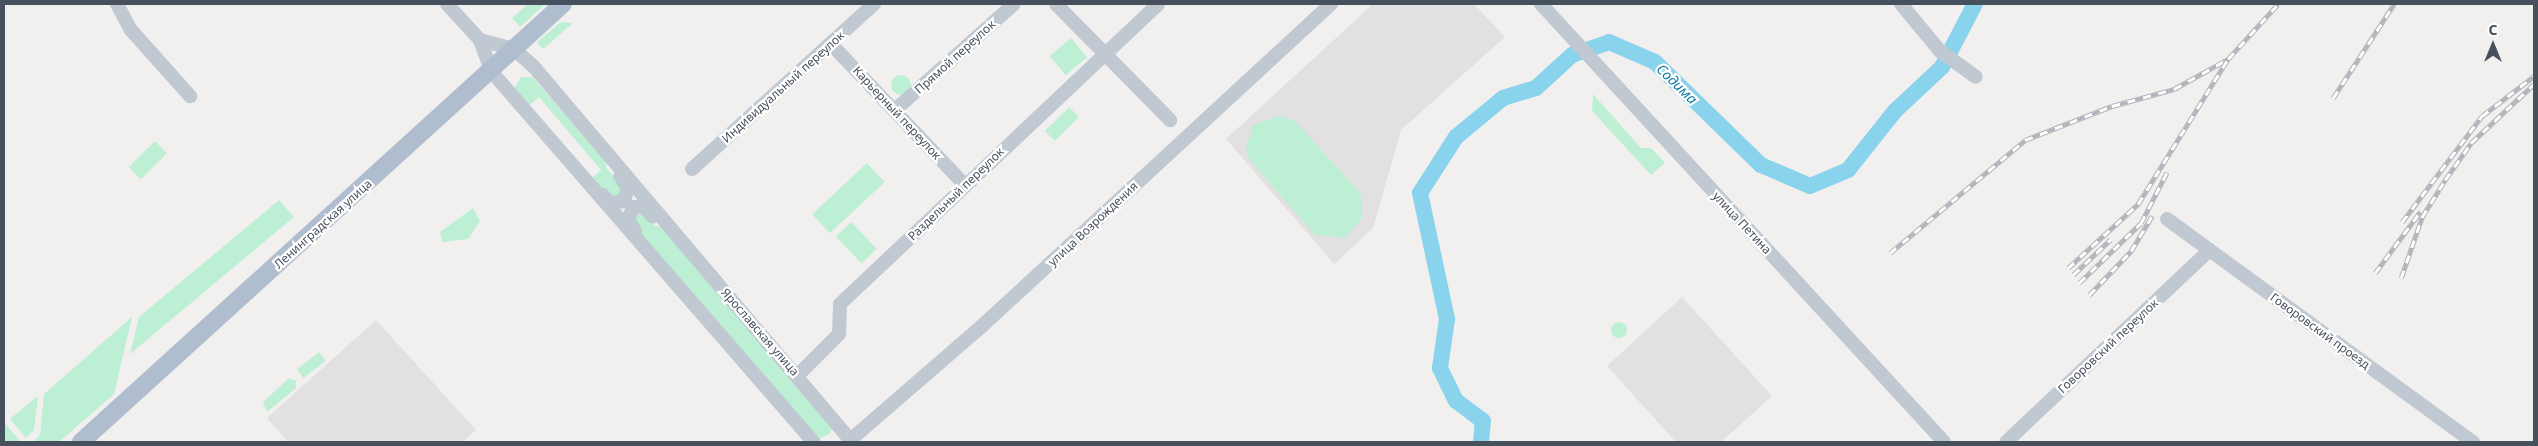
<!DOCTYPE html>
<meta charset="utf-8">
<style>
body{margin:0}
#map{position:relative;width:2538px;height:446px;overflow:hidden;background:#f2efef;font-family:"Noto Sans",sans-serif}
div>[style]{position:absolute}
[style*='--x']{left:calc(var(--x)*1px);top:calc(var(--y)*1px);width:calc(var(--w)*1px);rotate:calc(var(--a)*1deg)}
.education>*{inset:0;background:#e3e0e1}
.green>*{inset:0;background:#bdefd4;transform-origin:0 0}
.round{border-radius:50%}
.river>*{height:16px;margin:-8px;padding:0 8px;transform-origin:8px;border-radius:8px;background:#8ad3ed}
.minor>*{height:14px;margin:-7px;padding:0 7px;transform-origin:7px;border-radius:7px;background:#c0c9d1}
.major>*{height:18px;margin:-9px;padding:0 9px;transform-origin:9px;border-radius:9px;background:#afbdce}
.rail>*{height:4.5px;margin-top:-2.25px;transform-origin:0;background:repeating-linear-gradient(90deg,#fff 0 8px,#b1b4ba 0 16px);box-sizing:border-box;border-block:1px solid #b1b4ba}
span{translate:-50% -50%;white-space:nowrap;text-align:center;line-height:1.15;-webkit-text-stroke:4.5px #fff;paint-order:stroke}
.street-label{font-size:12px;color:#47515d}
.water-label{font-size:14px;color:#0b7ba4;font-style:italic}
.frame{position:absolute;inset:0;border:5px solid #47515d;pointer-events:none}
.north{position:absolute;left:2468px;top:20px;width:50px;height:50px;-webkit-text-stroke:4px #fff;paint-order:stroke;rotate:0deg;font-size:14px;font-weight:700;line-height:20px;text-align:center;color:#47515d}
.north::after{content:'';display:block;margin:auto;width:18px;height:22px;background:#47515d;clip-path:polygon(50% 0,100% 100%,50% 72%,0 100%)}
</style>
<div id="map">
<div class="education">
<div style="clip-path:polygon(1373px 4px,1474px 4px,1505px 37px,1401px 130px,1373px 228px,1334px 264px,1226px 139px)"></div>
<div style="clip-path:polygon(1682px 297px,1772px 396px,1721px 442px,1676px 442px,1607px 366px)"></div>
<div style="clip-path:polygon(376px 320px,476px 430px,462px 442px,288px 442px,267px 418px)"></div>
</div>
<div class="green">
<div style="clip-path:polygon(528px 4px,545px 4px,520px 27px,512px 18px)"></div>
<div style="clip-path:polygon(561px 22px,573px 23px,543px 49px,537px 42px)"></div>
<div style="left:1071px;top:38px;width:25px;height:28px;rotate:50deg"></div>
<div class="round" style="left:891px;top:75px;width:20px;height:20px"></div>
<div style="clip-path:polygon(521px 77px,532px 77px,606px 161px,606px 168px,623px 186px,623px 195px,611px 198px,597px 187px,591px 179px,601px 170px,539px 97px,527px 107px,514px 89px)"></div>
<div style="clip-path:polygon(1593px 94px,1641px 148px,1651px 148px,1665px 163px,1651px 175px,1592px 111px)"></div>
<div style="left:1069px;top:107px;width:14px;height:34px;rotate:45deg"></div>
<div style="clip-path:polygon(1279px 116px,1295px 121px,1361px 194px,1361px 220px,1345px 238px,1315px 235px,1249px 159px,1246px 148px,1253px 125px)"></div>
<div style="left:155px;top:141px;width:17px;height:37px;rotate:45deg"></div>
<div style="left:867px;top:163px;width:26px;height:75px;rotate:47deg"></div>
<div style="clip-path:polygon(279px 200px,294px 217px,130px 354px,139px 317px)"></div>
<div style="clip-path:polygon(473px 208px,480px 221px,468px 239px,442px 242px,440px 232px)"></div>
<div style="clip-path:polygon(643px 211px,655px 226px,662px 227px,833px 427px,829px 434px,820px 438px,812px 434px,632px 223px,631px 217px)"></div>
<div style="left:851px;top:222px;width:37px;height:21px;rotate:46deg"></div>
<div style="clip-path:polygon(132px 317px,114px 394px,59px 442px,33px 442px,40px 435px,44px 394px)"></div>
<div class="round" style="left:1611px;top:322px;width:16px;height:16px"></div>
<div style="left:319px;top:352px;width:11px;height:28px;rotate:52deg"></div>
<div style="clip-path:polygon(289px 378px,296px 381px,296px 388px,267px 412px,263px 402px)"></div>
<div style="clip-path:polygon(38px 396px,34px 430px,26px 438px,10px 419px)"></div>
<div style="clip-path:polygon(4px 422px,21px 442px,4px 442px)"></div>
</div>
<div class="river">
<div style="--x:1481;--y:442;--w:21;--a:-85"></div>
<div style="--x:1483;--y:421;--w:34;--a:-143"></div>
<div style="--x:1456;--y:401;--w:37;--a:-116"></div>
<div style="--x:1440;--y:368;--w:49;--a:-81.9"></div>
<div style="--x:1447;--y:319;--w:129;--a:-102.1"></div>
<div style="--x:1420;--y:193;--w:67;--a:-57.3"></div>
<div style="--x:1456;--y:137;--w:61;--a:-39.7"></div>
<div style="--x:1503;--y:98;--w:34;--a:-17"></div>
<div style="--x:1536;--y:88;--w:49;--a:-42.5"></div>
<div style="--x:1572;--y:55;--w:39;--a:-19"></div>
<div style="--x:1609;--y:42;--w:50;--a:23.5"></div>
<div style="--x:1655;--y:62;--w:148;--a:44.2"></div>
<div style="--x:1761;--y:165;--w:53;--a:23.2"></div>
<div style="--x:1810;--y:186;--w:41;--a:-22.8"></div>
<div style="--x:1848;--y:170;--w:75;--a:-51.5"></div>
<div style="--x:1895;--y:111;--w:64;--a:-43.1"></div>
<div style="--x:1942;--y:67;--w:71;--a:-62.4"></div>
</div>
<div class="minor">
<div style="--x:117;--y:4;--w:30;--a:62"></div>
<div style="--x:131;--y:30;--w:89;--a:48.2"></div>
<div style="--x:447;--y:4;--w:49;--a:47.5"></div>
<div style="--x:480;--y:40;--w:33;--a:70"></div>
<div style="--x:491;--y:71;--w:492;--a:49"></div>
<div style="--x:1056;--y:4;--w:163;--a:45.5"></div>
<div style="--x:1541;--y:4;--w:595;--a:47.38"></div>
<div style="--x:1901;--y:4;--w:61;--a:50.3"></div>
<div style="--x:1940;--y:51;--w:44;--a:35.8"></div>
<div style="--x:480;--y:40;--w:35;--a:15"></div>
<div style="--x:514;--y:49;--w:27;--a:42"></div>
<div style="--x:534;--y:67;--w:492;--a:49.7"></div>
<div style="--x:831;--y:44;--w:192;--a:46.5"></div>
<div style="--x:895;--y:110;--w:159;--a:-41.7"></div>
<div style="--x:692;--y:169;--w:246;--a:-42.2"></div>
<div style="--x:603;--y:195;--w:11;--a:49"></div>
<div style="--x:610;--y:203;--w:14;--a:-8"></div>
<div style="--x:624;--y:201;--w:14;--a:-73"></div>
<div style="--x:628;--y:188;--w:14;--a:-124"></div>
<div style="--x:2167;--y:219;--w:379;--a:36.1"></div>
<div style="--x:635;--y:231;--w:13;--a:-122"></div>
<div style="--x:628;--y:220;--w:14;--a:-69"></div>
<div style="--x:633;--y:207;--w:11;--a:0"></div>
<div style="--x:644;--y:207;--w:13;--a:48"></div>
<div style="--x:798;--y:375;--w:58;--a:-45"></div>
<div style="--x:839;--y:334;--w:30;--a:-88"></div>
<div style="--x:840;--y:304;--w:437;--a:-43.3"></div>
<div style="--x:848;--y:442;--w:177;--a:-40.9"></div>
<div style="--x:982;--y:326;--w:475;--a:-42.7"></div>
<div style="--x:2006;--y:442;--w:280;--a:-43.3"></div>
</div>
<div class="major">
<div style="--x:81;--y:442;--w:651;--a:-42.26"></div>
</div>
<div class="rail">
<div style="--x:2333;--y:98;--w:112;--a:-57"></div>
<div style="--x:2402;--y:222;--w:133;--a:-53"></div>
<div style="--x:2482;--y:116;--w:66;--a:-37.6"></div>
<div style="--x:1890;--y:253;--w:176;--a:-39.9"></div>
<div style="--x:2025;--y:140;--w:93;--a:-21.3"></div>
<div style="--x:2112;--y:106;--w:64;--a:-15.3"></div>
<div style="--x:2174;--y:89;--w:62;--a:-29.1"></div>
<div style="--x:2068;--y:268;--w:95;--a:-42.4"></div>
<div style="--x:2138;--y:204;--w:171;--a:-58.2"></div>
<div style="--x:2228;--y:59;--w:74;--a:-47.7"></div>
<div style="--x:2375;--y:273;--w:76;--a:-53.6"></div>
<div style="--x:2073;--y:275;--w:52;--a:-43.5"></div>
<div style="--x:2401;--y:278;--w:65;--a:-71"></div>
<div style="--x:2422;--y:217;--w:44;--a:-58.1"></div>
<div style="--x:2445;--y:180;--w:45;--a:-54.9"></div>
<div style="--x:2471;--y:143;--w:86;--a:-43.1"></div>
<div style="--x:2079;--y:283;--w:86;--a:-44.1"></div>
<div style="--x:2141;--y:223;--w:57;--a:-63"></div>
<div style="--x:2089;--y:295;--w:61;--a:-46.3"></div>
<div style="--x:2131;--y:251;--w:41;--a:-59"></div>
</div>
<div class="street-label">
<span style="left:955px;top:57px;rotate:-42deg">Прямой переулок</span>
<span style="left:783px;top:87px;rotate:-42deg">Индивидуальный переулок</span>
<span style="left:897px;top:113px;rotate:47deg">Карьерный переулок</span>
<span style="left:956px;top:194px;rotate:-44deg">Раздельный переулок</span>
<span style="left:1742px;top:223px;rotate:47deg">улица Петина</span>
<span style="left:323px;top:224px;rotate:-42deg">Ленинградская улица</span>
<span style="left:1093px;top:224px;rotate:-43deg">улица Возрождения</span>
<span style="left:2320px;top:331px;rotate:36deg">Говоровский проезд</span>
<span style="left:760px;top:332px;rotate:49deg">Ярославская улица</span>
<span style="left:2108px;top:346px;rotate:-43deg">Говоровский переулок</span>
</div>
<div class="water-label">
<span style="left:1677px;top:84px;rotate:44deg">Содима</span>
</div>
<div class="frame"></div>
<div class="north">С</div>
</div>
